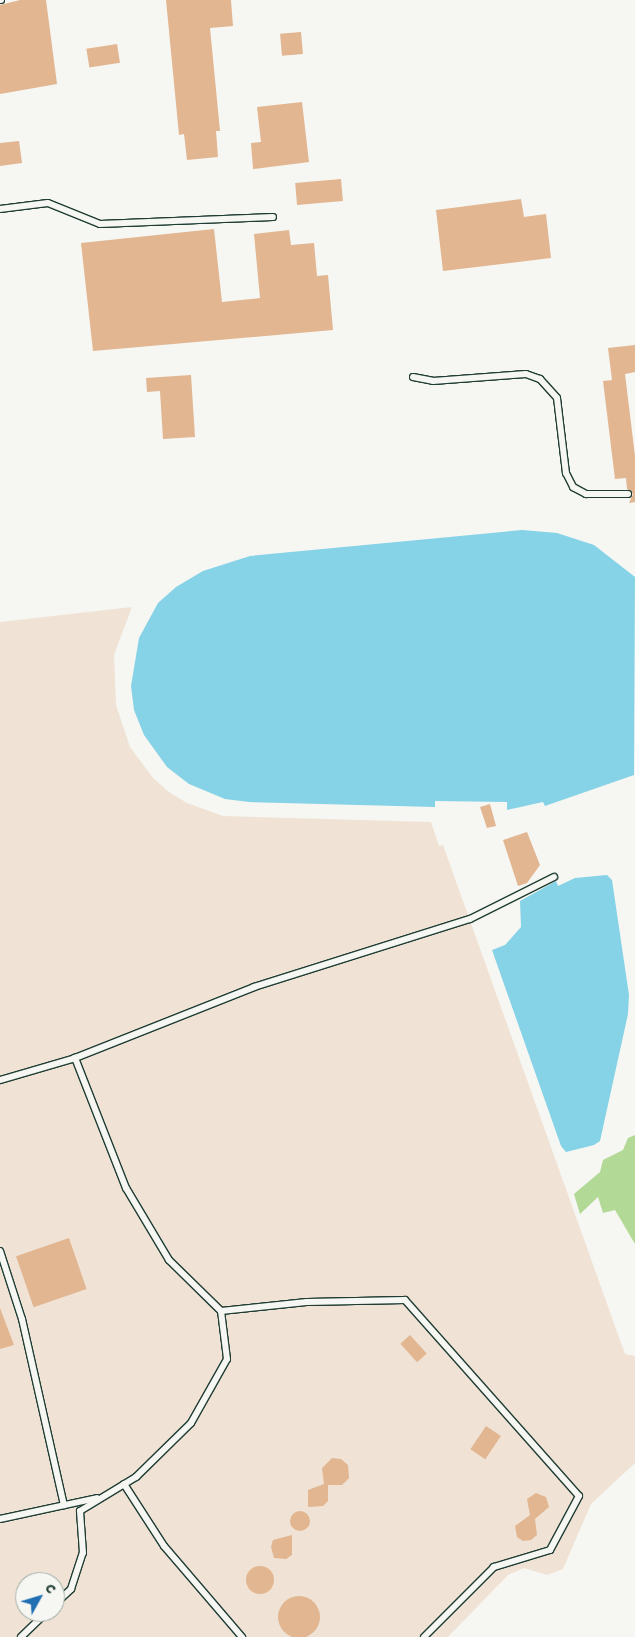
<!DOCTYPE html>
<meta charset="utf-8">
<style>
body{margin:0}
#map{position:relative;width:635px;height:1637px;overflow:hidden;background:#f6f6f2;font-family:"Shantell Sans",sans-serif}
div>[style]{position:absolute}
[style*='--x']{left:calc(var(--x)*1px);top:calc(var(--y)*1px);width:calc(var(--w)*1px);rotate:calc(var(--a)*1deg)}
.built>*{inset:0;background:#f0e3d5}
.green>*{inset:0;background:#b2d995}
.water>*{inset:0;background:#86d2e6}
.building>*{inset:0;background:#e1b691;transform-origin:0 0}
.round{border-radius:50%}
.roads{filter:drop-shadow(1px 0 #1f3d34) drop-shadow(-1px 0 #1f3d34) drop-shadow(0 1px #1f3d34) drop-shadow(0 -1px #1f3d34)}
.lane>*{height:6px;margin:-3px;padding:0 3px;transform-origin:3px;border-radius:3px;background:#f6f6f2}
span{translate:-50% -50%;white-space:nowrap;text-align:center;line-height:1.15;-webkit-text-stroke:4px #f6f6f2;paint-order:stroke}
.north{position:absolute;left:15px;top:1572px;width:50px;height:50px;box-sizing:border-box;background:#f6f6f2;border:1px solid #a0aca6;border-radius:50%;rotate:51deg;font-size:14px;font-weight:700;line-height:20px;text-align:center;color:#1f3d34}
.north::after{content:'';display:block;margin:auto;width:18px;height:22px;background:#1f6fb2;clip-path:polygon(50% 0,100% 100%,50% 72%,0 100%)}
</style>
<div id="map">
<div class="built">
<div style="clip-path:polygon(evenodd,132px 607px,114px 655px,116px 705px,130px 747px,153px 778px,169px 792px,187px 803px,223px 816px,431px 822px,439px 846px,443px 845px,625px 1354px,635px 1356px,635px 1463px,591px 1504px,563px 1569px,547px 1575px,524px 1568px,508px 1575px,448px 1637px,0 1637px,0 622px,132px 607px,25px 1582px,55px 1582px,55px 1612px,25px 1612px,25px 1582px)"></div>
</div>
<div class="green">
<div style="clip-path:polygon(635px 1135px,635px 1244px,615px 1210px,603px 1213px,598px 1197px,580px 1214px,574px 1194px,600px 1172px,603px 1160px,623px 1150px,628px 1138px)"></div>
</div>
<div class="water">
<div style="clip-path:polygon(522px 530px,557px 533px,594px 545px,635px 577px,634px 775px,545px 806px,543px 802px,507px 810px,507px 802px,435px 801px,435px 807px,249px 802px,225px 799px,189px 784px,167px 767px,144px 735px,134px 710px,131px 686px,139px 638px,158px 603px,176px 587px,203px 571px,250px 556px)"></div>
<div style="clip-path:polygon(607px 875px,612px 880px,629px 995px,628px 1014px,600px 1141px,594px 1145px,566px 1152px,561px 1146px,492px 950px,505px 945px,521px 927px,520px 901px,556px 881px,558px 886px,575px 878px)"></div>
</div>
<div class="building">
<div style="clip-path:polygon(20px 0,46px 0,57px 84px,0 94px,0 5px)"></div>
<div style="clip-path:polygon(166px 0,231px 0,233px 26px,210px 28px,220px 131px,216px 131px,218px 157px,187px 160px,184px 134px,179px 135px)"></div>
<div style="left:301px;top:32px;width:22px;height:21px;rotate:85deg"></div>
<div style="left:117px;top:44px;width:19px;height:31px;rotate:81deg"></div>
<div style="clip-path:polygon(302px 102px,309px 162px,253px 169px,251px 143px,261px 142px,257px 107px)"></div>
<div style="clip-path:polygon(19px 141px,22px 163px,0 166px,0 143px)"></div>
<div style="left:341px;top:179px;width:22px;height:46px;rotate:85deg"></div>
<div style="clip-path:polygon(521px 199px,524px 217px,546px 214px,551px 258px,443px 271px,436px 210px)"></div>
<div style="clip-path:polygon(214px 229px,222px 302px,260px 298px,254px 234px,289px 230px,291px 245px,314px 243px,317px 276px,328px 275px,333px 330px,93px 351px,81px 243px)"></div>
<div style="clip-path:polygon(635px 345px,635px 372px,625px 374px,635px 456px,635px 502px,629px 503px,633px 494px,627px 489px,626px 478px,615px 479px,603px 381px,612px 380px,608px 348px)"></div>
<div style="clip-path:polygon(191px 375px,195px 437px,163px 439px,160px 391px,147px 392px,146px 378px)"></div>
<div style="clip-path:polygon(490px 804px,496px 826px,487px 828px,480px 807px)"></div>
<div style="clip-path:polygon(527px 832px,540px 865px,527px 883px,518px 886px,503px 840px)"></div>
<div style="left:69px;top:1238px;width:54px;height:56px;rotate:71deg"></div>
<div style="clip-path:polygon(0 1308px,14px 1345px,0 1349px)"></div>
<div style="left:410px;top:1335px;width:25px;height:13px;rotate:48deg"></div>
<div style="left:486px;top:1426px;width:18px;height:28px;rotate:34deg"></div>
<div style="clip-path:polygon(332px 1458px,341px 1459px,348px 1465px,349px 1478px,342px 1485px,328px 1485px,328px 1501px,323px 1506px,308px 1507px,308px 1490px,324px 1484px,322px 1468px)"></div>
<div style="clip-path:polygon(536px 1493px,546px 1497px,549px 1507px,535px 1519px,537px 1535px,531px 1540px,523px 1541px,517px 1537px,515px 1526px,530px 1515px,527px 1499px)"></div>
<div class="round" style="left:290px;top:1511px;width:20px;height:20px"></div>
<div style="clip-path:polygon(292px 1535px,292px 1555px,286px 1559px,274px 1558px,271px 1547px,273px 1540px)"></div>
<div class="round" style="left:246px;top:1566px;width:28px;height:28px"></div>
<div class="round" style="left:278px;top:1596px;width:42px;height:42px"></div>
</div>
<div class="roads">
<div class="lane">
<div style="--x:0;--y:0;--w:1;--a:0"></div>
<div style="--x:0;--y:209;--w:48;--a:-7.1"></div>
<div style="--x:48;--y:203;--w:56;--a:22"></div>
<div style="--x:100;--y:224;--w:173;--a:-2.3"></div>
<div style="--x:413;--y:377;--w:20;--a:11"></div>
<div style="--x:433;--y:381;--w:93;--a:-4.3"></div>
<div style="--x:526;--y:374;--w:15;--a:20"></div>
<div style="--x:540;--y:379;--w:25;--a:48"></div>
<div style="--x:557;--y:398;--w:76;--a:83.2"></div>
<div style="--x:566;--y:473;--w:16;--a:63"></div>
<div style="--x:573;--y:487;--w:15;--a:28"></div>
<div style="--x:586;--y:494;--w:42;--a:0"></div>
<div style="--x:0;--y:1080;--w:78;--a:-16.3"></div>
<div style="--x:0;--y:1251;--w:71;--a:72.1"></div>
<div style="--x:22;--y:1319;--w:191;--a:77.3"></div>
<div style="--x:221;--y:1311;--w:86;--a:-6"></div>
<div style="--x:307;--y:1302;--w:98;--a:-1.2"></div>
<div style="--x:405;--y:1300;--w:262;--a:48.4"></div>
<div style="--x:579;--y:1496;--w:61;--a:118.2"></div>
<div style="--x:550;--y:1550;--w:59;--a:163.1"></div>
<div style="--x:494;--y:1567;--w:99;--a:135"></div>
<div style="--x:124;--y:1484;--w:74;--a:57.2"></div>
<div style="--x:164;--y:1546;--w:120;--a:49.4"></div>
<div style="--x:0;--y:1519;--w:99;--a:-12.2"></div>
<div style="--x:55;--y:1604;--w:22;--a:-43"></div>
<div style="--x:71;--y:1589;--w:38;--a:-72"></div>
<div style="--x:83;--y:1553;--w:42;--a:-94.1"></div>
<div style="--x:80;--y:1511;--w:66;--a:-31.3"></div>
<div style="--x:136;--y:1477;--w:77;--a:-44.5"></div>
<div style="--x:191;--y:1423;--w:73;--a:-60.6"></div>
<div style="--x:227;--y:1359;--w:48;--a:-97.1"></div>
<div style="--x:221;--y:1311;--w:73;--a:-135.6"></div>
<div style="--x:169;--y:1260;--w:84;--a:-120.8"></div>
<div style="--x:126;--y:1188;--w:140;--a:-111.4"></div>
<div style="--x:75;--y:1058;--w:193;--a:-21.6"></div>
<div style="--x:254;--y:987;--w:226;--a:-17.5"></div>
<div style="--x:470;--y:919;--w:94;--a:-26.6"></div>
<div style="--x:21;--y:1637;--w:36;--a:-44"></div>
</div>
</div>
<div class="north">С</div>
</div>
